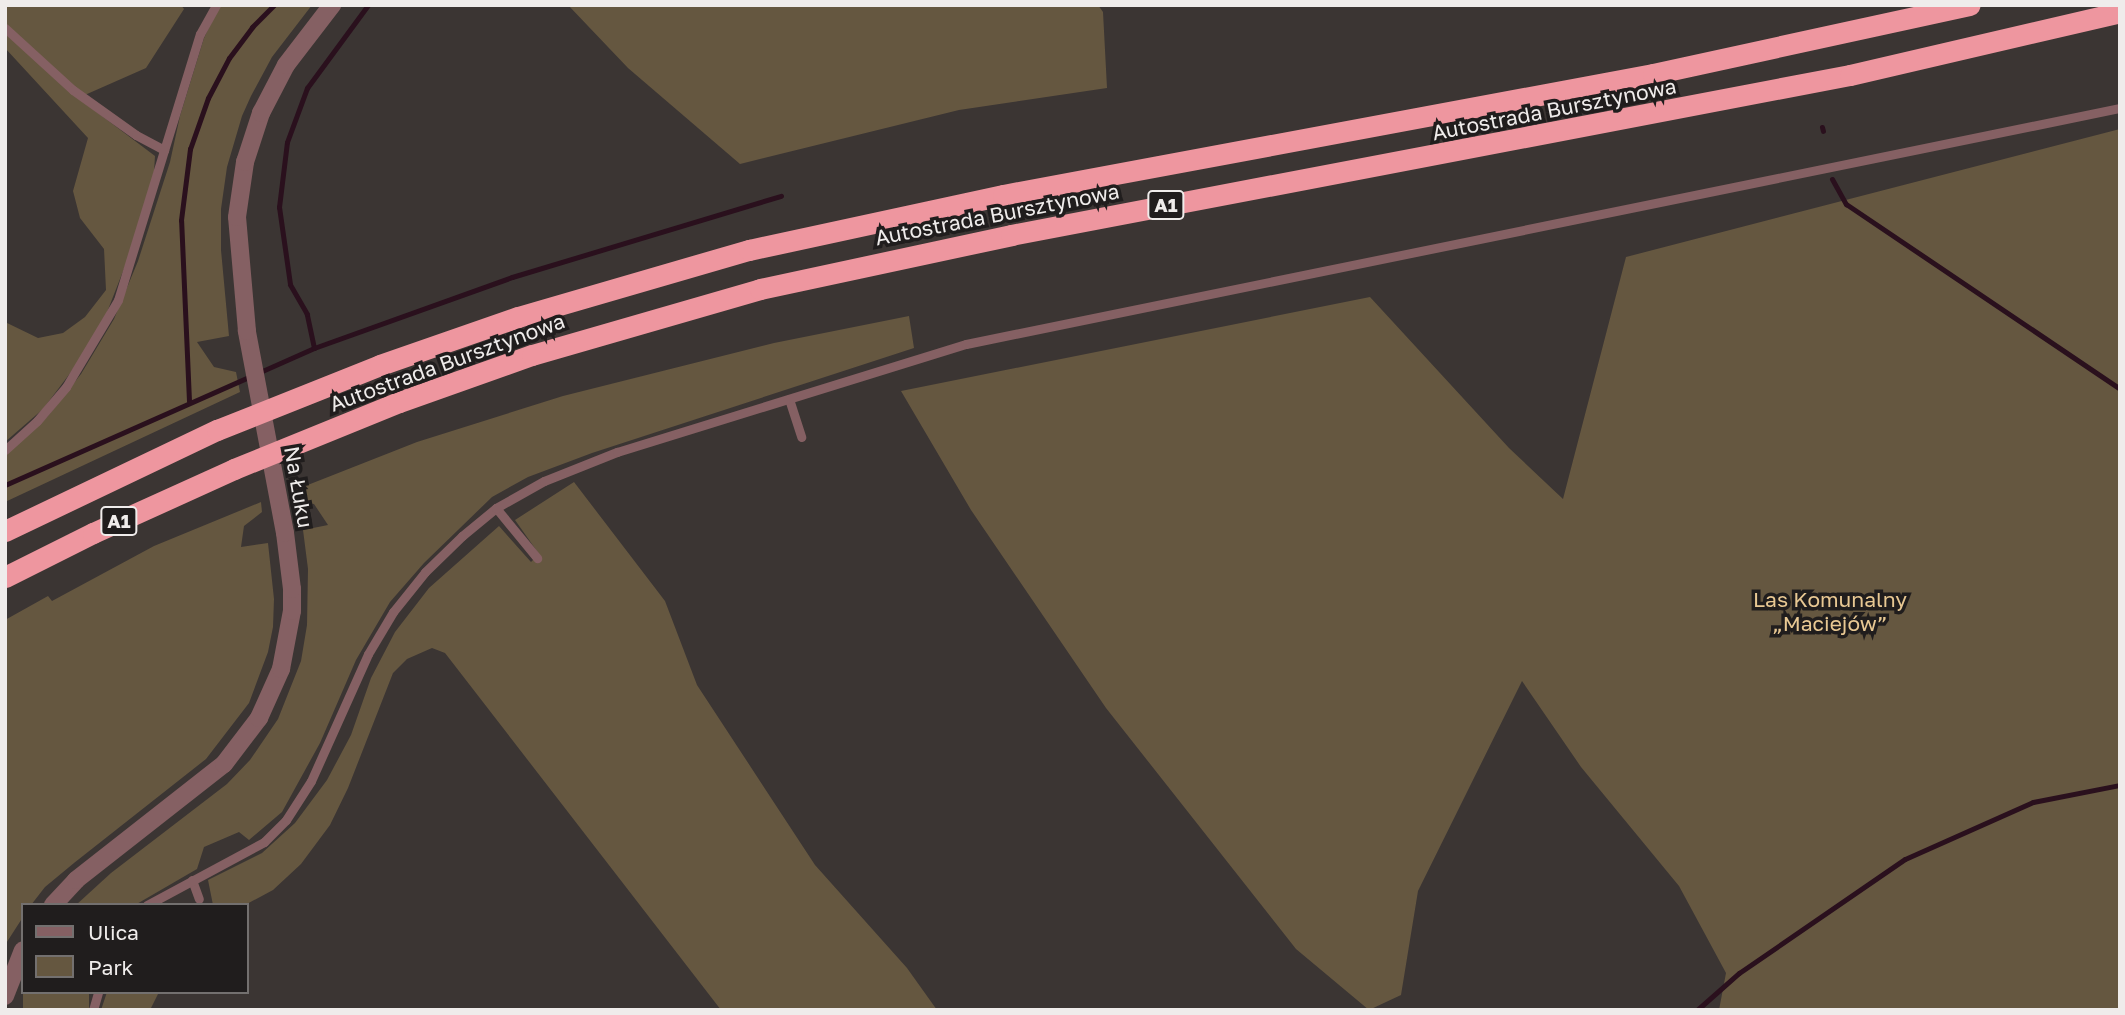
<!DOCTYPE html>
<meta charset="utf-8">
<style>
body{margin:0}
#map{position:relative;width:2125px;height:1015px;overflow:hidden;background:#3b3533;font-family:"Golos Text",sans-serif}
div>[style]{position:absolute}
[style*='--x']{left:calc(var(--x)*1px);top:calc(var(--y)*1px);width:calc(var(--w)*1px);rotate:calc(var(--a)*1deg)}
.green>*{inset:0;background:#655740;transform-origin:0 0}
.stream>*{height:5px;margin:-2.5px;padding:0 2.5px;transform-origin:2.5px;border-radius:2.5px;background:#2a101d}
.lane>*{height:9px;margin:-4.5px;padding:0 4.5px;transform-origin:4.5px;border-radius:4.5px;background:#856063}
.street>*{height:18px;margin:-9px;padding:0 9px;transform-origin:9px;border-radius:9px;background:#856063}
.highway>*{height:21px;margin:-10.5px;padding:0 10.5px;transform-origin:10.5px;border-radius:10.5px;background:#ee969f}
span{translate:-50% -50%;white-space:nowrap;text-align:center;line-height:1.15;-webkit-text-stroke:7px #201d1d;paint-order:stroke}
.shield-label span{padding:2px 5px;background:#201d1d;border:2px solid;border-radius:5px;-webkit-text-stroke-width:0}
.shield-label{font-size:19px;color:#efeceb;font-weight:700}
.street-label{font-size:21px;color:#efeceb}
.park-label{font-size:21px;color:#e8c893}
.frame{position:absolute;inset:0;border:7px solid #efeceb;pointer-events:none}
.legend{position:absolute;left:21px;top:903px;width:228px;height:91px;box-sizing:border-box;background:#201d1d;border:2px solid #73706f;margin:0;padding:9px 12px;list-style:none;font-size:21px;color:#efeceb}
.legend li{display:flex;align-items:center;gap:14px;height:35px}
.legend b{width:35px;border:2px solid #73706f}
</style>
<div id="map">
<div class="green">
<div style="clip-path:polygon(5px 5px,181px 5px,184px 9px,146px 68px,78px 98px,155px 156px,154px 172px,134px 243px,104px 320px,74px 368px,43px 409px,5px 442px,5px 322px,38px 338px,63px 333px,85px 317px,106px 290px,104px 249px,80px 218px,73px 191px,88px 138px,5px 48px)"></div>
<div style="clip-path:polygon(220px 5px,312px 5px,272px 57px,251px 96px,242px 116px,227px 167px,221px 209px,221px 250px,229px 336px,197px 342px,214px 367px,236px 372px,240px 392px,5px 502px,5px 455px,48px 416px,81px 374px,114px 319px,138px 261px,170px 162px,180px 116px,204px 38px)"></div>
<div style="clip-path:polygon(568px 5px,1098px 5px,1103px 12px,1107px 88px,959px 110px,740px 164px,628px 68px)"></div>
<div style="clip-path:polygon(2120px 129px,2120px 1010px,1719px 1010px,1726px 973px,1679px 886px,1581px 767px,1522px 681px,1418px 891px,1401px 995px,1369px 1010px,1296px 949px,1106px 708px,971px 510px,901px 391px,1370px 297px,1509px 448px,1563px 499px,1626px 257px)"></div>
<div style="clip-path:polygon(909px 316px,914px 348px,592px 453px,528px 477px,492px 497px,424px 563px,390px 602px,356px 660px,320px 743px,282px 812px,249px 840px,239px 832px,204px 847px,197px 869px,135px 905px,76px 905px,111px 873px,227px 784px,250px 760px,278px 719px,301px 661px,307px 625px,308px 569px,303px 530px,328px 525px,314px 504px,297px 502px,295px 490px,417px 442px,563px 396px,774px 343px)"></div>
<div style="clip-path:polygon(574px 482px,665px 601px,697px 685px,815px 865px,907px 968px,937px 1010px,721px 1010px,445px 653px,432px 648px,407px 659px,393px 673px,348px 788px,330px 825px,301px 864px,273px 890px,245px 905px,213px 905px,208px 880px,262px 853px,295px 823px,327px 780px,351px 735px,371px 678px,395px 632px,429px 588px,499px 526px,531px 562px,539px 554px,515px 520px)"></div>
<div style="clip-path:polygon(261px 502px,262px 512px,244px 526px,241px 547px,268px 543px,274px 599px,273px 627px,268px 652px,249px 703px,206px 759px,74px 863px,45px 887px,31px 905px,23px 905px,23px 917px,5px 945px,5px 620px,48px 596px,52px 601px,154px 546px)"></div>
<div style="left:23px;top:992px;width:66px;height:18px"></div>
<div style="clip-path:polygon(107px 992px,159px 992px,150px 1010px,101px 1010px)"></div>
</div>
<div class="stream">
<div style="--x:1822;--y:127;--w:4;--a:76"></div>
<div style="--x:1832;--y:179;--w:29;--a:61"></div>
<div style="--x:1846;--y:204;--w:331;--a:34"></div>
<div style="--x:314;--y:348;--w:35;--a:-102"></div>
<div style="--x:307;--y:314;--w:34;--a:-120"></div>
<div style="--x:290;--y:284;--w:78;--a:-98.1"></div>
<div style="--x:279;--y:207;--w:65;--a:-83"></div>
<div style="--x:287;--y:142;--w:58;--a:-69.7"></div>
<div style="--x:307;--y:88;--w:103;--a:-53.7"></div>
<div style="--x:189;--y:401;--w:181;--a:-92.5"></div>
<div style="--x:181;--y:220;--w:72;--a:-82.8"></div>
<div style="--x:190;--y:149;--w:54;--a:-70.6"></div>
<div style="--x:208;--y:98;--w:45;--a:-62.3"></div>
<div style="--x:229;--y:58;--w:39;--a:-53"></div>
<div style="--x:252;--y:27;--w:31;--a:-45"></div>
<div style="--x:5;--y:485;--w:338;--a:-23.9"></div>
<div style="--x:314;--y:348;--w:210;--a:-19.7"></div>
<div style="--x:512;--y:277;--w:281;--a:-16.8"></div>
<div style="--x:1697;--y:1010;--w:56;--a:-41.4"></div>
<div style="--x:1739;--y:973;--w:201;--a:-34.5"></div>
<div style="--x:1905;--y:859;--w:140;--a:-24"></div>
<div style="--x:2033;--y:802;--w:89;--a:-11.1"></div>
</div>
<div class="lane">
<div style="--x:5;--y:28;--w:92;--a:42.4"></div>
<div style="--x:73;--y:90;--w:77;--a:35.5"></div>
<div style="--x:136;--y:135;--w:32;--a:28"></div>
<div style="--x:789;--y:399;--w:40;--a:72"></div>
<div style="--x:5;--y:450;--w:43;--a:-42.2"></div>
<div style="--x:37;--y:421;--w:45;--a:-49.5"></div>
<div style="--x:66;--y:387;--w:101;--a:-59.1"></div>
<div style="--x:118;--y:300;--w:278;--a:-72.9"></div>
<div style="--x:200;--y:34;--w:33;--a:-61"></div>
<div style="--x:496;--y:508;--w:65;--a:50.6"></div>
<div style="--x:192;--y:880;--w:20;--a:70"></div>
<div style="--x:147;--y:905;--w:133;--a:-28.3"></div>
<div style="--x:264;--y:842;--w:31;--a:-45"></div>
<div style="--x:286;--y:820;--w:46;--a:-57.3"></div>
<div style="--x:311;--y:781;--w:139;--a:-65.8"></div>
<div style="--x:368;--y:654;--w:49;--a:-59.2"></div>
<div style="--x:393;--y:612;--w:51;--a:-51.3"></div>
<div style="--x:425;--y:572;--w:52;--a:-44.2"></div>
<div style="--x:462;--y:536;--w:44;--a:-39.5"></div>
<div style="--x:496;--y:508;--w:55;--a:-29.4"></div>
<div style="--x:544;--y:481;--w:79;--a:-21.7"></div>
<div style="--x:617;--y:452;--w:365;--a:-17.2"></div>
<div style="--x:966;--y:344;--w:1178;--a:-11.56"></div>
<div style="--x:93;--y:1010;--w:19;--a:-74"></div>
</div>
<div class="street">
<div style="--x:53;--y:905;--w:34;--a:-47"></div>
<div style="--x:76;--y:880;--w:188;--a:-38.1"></div>
<div style="--x:224;--y:764;--w:58;--a:-52.7"></div>
<div style="--x:259;--y:718;--w:54;--a:-65.8"></div>
<div style="--x:281;--y:669;--w:59;--a:-79.3"></div>
<div style="--x:292;--y:611;--w:22;--a:-90"></div>
<div style="--x:292;--y:589;--w:56;--a:-97.1"></div>
<div style="--x:285;--y:533;--w:206;--a:-100.7"></div>
<div style="--x:247;--y:331;--w:114;--a:-95"></div>
<div style="--x:237;--y:217;--w:56;--a:-81.7"></div>
<div style="--x:245;--y:162;--w:52;--a:-71.9"></div>
<div style="--x:261;--y:113;--w:54;--a:-62.5"></div>
<div style="--x:286;--y:65;--w:76;--a:-52.5"></div>
<div style="--x:5;--y:996;--w:49;--a:-68.6"></div>
</div>
<div class="highway">
<div style="--x:5;--y:531;--w:235;--a:-25.5"></div>
<div style="--x:217;--y:430;--w:175;--a:-21.7"></div>
<div style="--x:380;--y:365;--w:146;--a:-19.2"></div>
<div style="--x:518;--y:317;--w:241;--a:-16.2"></div>
<div style="--x:749;--y:250;--w:260;--a:-12.2"></div>
<div style="--x:1003;--y:195;--w:661;--a:-10.55"></div>
<div style="--x:1653;--y:74;--w:324;--a:-12.3"></div>
<div style="--x:5;--y:577;--w:98;--a:-26.6"></div>
<div style="--x:93;--y:533;--w:155;--a:-24.4"></div>
<div style="--x:234;--y:469;--w:178;--a:-22.1"></div>
<div style="--x:399;--y:402;--w:141;--a:-19.5"></div>
<div style="--x:532;--y:355;--w:237;--a:-16.1"></div>
<div style="--x:760;--y:289;--w:257;--a:-12.1"></div>
<div style="--x:1011;--y:235;--w:854;--a:-10.8"></div>
<div style="--x:1850;--y:75;--w:277;--a:-13.1"></div>
</div>
<div class="shield-label">
<span style="left:1166px;top:205px">A1</span>
<span style="left:119px;top:521px">A1</span>
</div>
<div class="street-label">
<span style="left:1554px;top:109px;rotate:-11deg">Autostrada Bursztynowa</span>
<span style="left:997px;top:214px;rotate:-11deg">Autostrada Bursztynowa</span>
<span style="left:447px;top:362px;rotate:-20deg">Autostrada Bursztynowa</span>
<span style="left:299px;top:487px;rotate:80deg">Na Łuku</span>
</div>
<div class="park-label">
<span style="left:1830px;top:611px">Las Komunalny<br>„Maciejów”</span>
</div>
<div class="frame"></div>
<ul class="legend">
<li><b style="height:9px;background:#856063"></b>Ulica</li>
<li><b style="height:19px;background:#655740"></b>Park</li>
</ul>
</div>
